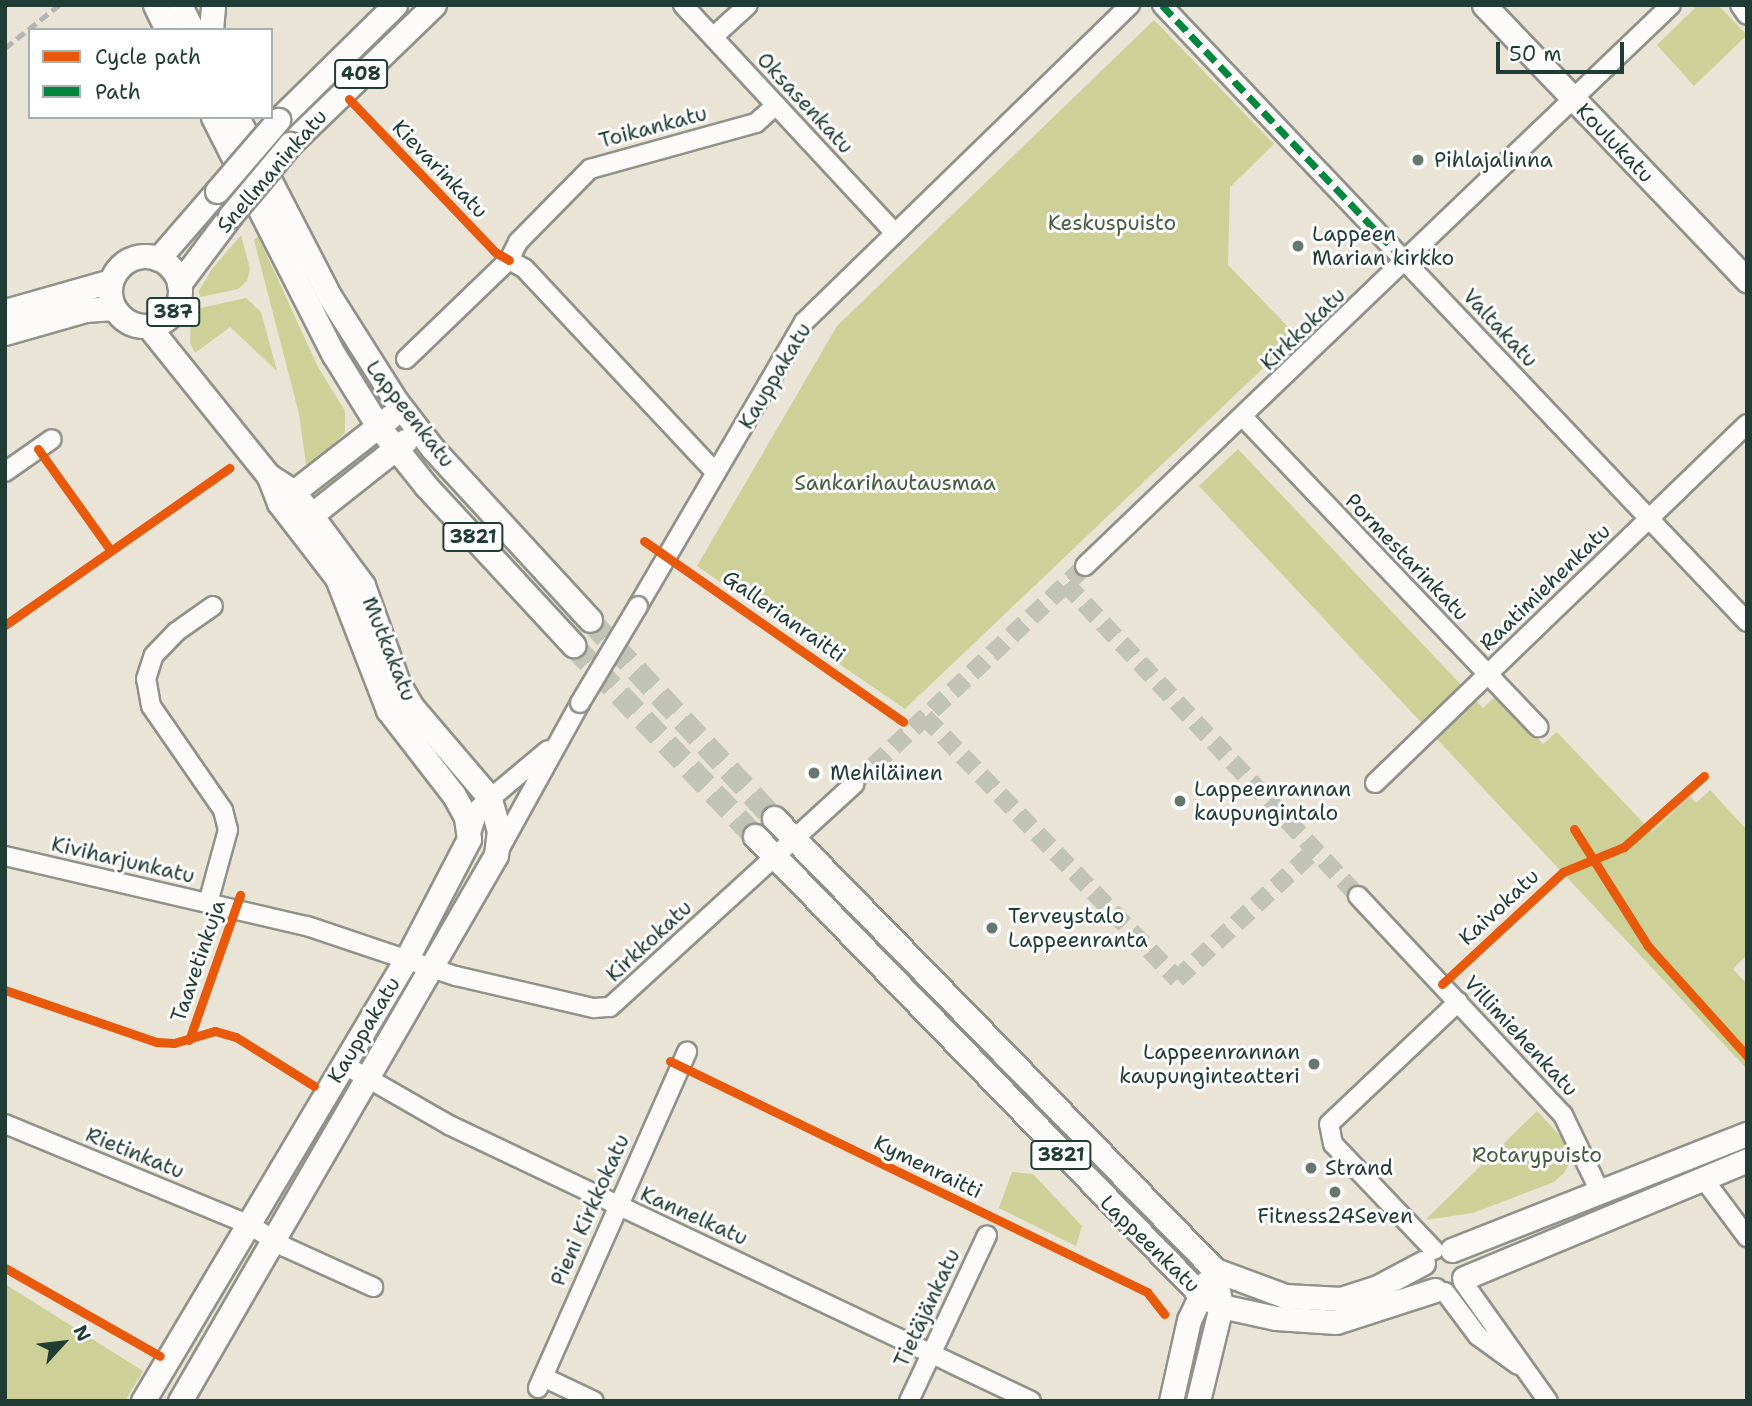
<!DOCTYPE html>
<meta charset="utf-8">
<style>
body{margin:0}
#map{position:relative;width:1752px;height:1406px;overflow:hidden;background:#eae4d6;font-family:"Shantell Sans",sans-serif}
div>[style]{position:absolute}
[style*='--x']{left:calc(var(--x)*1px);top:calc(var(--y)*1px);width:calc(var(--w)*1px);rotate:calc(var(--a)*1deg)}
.green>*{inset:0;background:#cdd197}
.minor-tunnel>*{height:18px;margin-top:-9px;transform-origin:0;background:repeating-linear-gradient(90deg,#c1c3b6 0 18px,transparent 0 27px)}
.major-tunnel>*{height:23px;margin-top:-11.5px;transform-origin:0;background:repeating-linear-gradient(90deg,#c1c3b6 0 23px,transparent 0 34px)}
.roads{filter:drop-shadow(2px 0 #90928a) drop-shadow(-2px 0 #90928a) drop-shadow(0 2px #90928a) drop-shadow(0 -2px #90928a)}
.minor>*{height:18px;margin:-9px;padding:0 9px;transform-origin:9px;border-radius:9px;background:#fcfbf9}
.major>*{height:23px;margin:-11.5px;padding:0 11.5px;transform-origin:11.5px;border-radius:11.5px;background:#fcfbf9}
.major>.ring{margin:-11.5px;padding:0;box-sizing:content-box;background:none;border:23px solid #fcfbf9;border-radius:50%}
.rail>*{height:5px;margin-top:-2.5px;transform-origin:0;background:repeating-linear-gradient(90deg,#b3b5b2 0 10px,transparent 0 15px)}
.bridges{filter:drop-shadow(2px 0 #90928a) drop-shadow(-2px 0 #90928a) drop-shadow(0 2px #90928a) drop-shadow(0 -2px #90928a)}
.minor-bridge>*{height:18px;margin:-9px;padding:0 9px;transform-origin:9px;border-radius:9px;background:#fcfbf9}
.major-bridge>*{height:23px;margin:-11.5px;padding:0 11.5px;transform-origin:11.5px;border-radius:11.5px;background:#fcfbf9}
.quiet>*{height:7px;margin-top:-3.5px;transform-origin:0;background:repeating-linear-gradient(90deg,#00873e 0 14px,transparent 0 21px)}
.cycleway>*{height:9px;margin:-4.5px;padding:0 4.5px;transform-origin:4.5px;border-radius:4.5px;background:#e8590c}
.dots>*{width:19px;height:19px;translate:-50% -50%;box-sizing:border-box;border:4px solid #fff;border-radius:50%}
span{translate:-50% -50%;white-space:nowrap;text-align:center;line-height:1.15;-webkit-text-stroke:6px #fff;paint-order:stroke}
.shield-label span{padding:2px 5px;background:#fff;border:2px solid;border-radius:5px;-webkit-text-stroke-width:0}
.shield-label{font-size:19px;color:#1f3d34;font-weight:700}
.street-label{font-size:21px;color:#1f3d34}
.poi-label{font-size:21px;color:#1f3d34}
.left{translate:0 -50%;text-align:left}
.right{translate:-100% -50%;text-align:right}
.park-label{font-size:21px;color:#455e40}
.frame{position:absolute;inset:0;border:7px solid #1f3d34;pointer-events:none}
.legend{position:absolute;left:28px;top:28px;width:245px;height:91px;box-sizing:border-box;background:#fff;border:2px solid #a5b1ae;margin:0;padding:9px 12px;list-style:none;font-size:21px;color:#1f3d34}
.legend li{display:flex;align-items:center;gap:14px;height:35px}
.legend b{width:35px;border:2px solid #a5b1ae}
.north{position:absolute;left:28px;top:1308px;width:70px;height:70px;-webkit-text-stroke:5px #fff;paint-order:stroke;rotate:63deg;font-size:19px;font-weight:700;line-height:28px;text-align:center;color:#1f3d34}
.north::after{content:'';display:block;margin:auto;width:24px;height:32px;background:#1f3d34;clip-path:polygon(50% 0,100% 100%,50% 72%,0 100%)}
.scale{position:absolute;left:1496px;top:42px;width:128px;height:32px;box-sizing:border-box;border:4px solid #1f3d34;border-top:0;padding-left:9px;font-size:21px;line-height:24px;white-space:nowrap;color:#1f3d34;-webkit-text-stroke:5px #fff;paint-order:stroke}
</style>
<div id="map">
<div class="green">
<div style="clip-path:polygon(1698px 5px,1718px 5px,1747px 35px,1694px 86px,1657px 45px)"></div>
<div style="clip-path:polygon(1154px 20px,1274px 144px,1230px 187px,1228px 265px,1297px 336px,905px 709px,697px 566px,837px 326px)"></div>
<div style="clip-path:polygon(241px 235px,250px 269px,247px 281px,238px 289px,201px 297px,198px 292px,212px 269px)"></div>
<div style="clip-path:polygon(258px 236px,318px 367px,345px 411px,345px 433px,316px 461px,306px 464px,299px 414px,254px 240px)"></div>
<div style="clip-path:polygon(246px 298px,261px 312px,277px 371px,230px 327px,195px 353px,190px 343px,191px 310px)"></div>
<div style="clip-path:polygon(1238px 449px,1483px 708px,1497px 695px,1543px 744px,1557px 732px,1652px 832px,1690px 796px,1696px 803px,1710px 790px,1747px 830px,1747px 955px,1733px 969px,1747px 984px,1747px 1069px,1199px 486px)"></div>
<div style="clip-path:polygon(1537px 1111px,1564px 1140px,1570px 1162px,1564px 1173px,1554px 1182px,1473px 1213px,1425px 1220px)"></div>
<div style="clip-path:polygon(1012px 1172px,1033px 1174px,1082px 1226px,1076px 1246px,999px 1208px)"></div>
<div style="clip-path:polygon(5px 1284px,143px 1371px,125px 1401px,5px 1401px)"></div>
</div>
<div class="minor-tunnel">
<div style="--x:1066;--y:584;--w:427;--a:46.9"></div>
<div style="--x:925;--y:717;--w:364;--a:46.1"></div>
<div style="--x:1177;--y:979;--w:189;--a:-43.1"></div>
<div style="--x:854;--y:784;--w:318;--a:-43.3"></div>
</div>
<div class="major-tunnel">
<div style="--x:590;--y:620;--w:270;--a:47.1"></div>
<div style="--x:573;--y:645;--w:264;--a:46.4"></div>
</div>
<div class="roads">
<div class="minor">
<div style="--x:683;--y:5;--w:310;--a:47.1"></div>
<div style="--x:1162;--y:5;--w:850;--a:46.52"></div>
<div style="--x:1740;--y:5;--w:12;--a:55"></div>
<div style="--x:713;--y:37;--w:47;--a:-42.4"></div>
<div style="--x:509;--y:260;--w:18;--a:29"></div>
<div style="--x:525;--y:269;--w:279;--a:46.9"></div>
<div style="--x:406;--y:359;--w:143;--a:-43.9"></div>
<div style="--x:509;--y:260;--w:20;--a:-63"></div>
<div style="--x:518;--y:242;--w:103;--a:-45.4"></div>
<div style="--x:590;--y:169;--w:172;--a:-15.5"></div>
<div style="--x:756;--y:123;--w:27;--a:-42"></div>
<div style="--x:1244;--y:418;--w:427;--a:46.4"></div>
<div style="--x:5;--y:472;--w:57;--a:-35.1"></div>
<div style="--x:1085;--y:566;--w:811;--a:-43.75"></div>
<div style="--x:638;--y:606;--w:329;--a:-59.7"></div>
<div style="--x:804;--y:322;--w:455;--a:-44.2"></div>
<div style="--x:1375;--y:783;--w:517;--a:-43.98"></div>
<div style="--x:470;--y:836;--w:29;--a:-72"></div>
<div style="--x:479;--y:808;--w:90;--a:-40"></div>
<div style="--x:499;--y:850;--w:168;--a:-61.1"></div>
<div style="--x:5;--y:856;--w:310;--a:13.1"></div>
<div style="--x:307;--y:926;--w:157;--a:18.6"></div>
<div style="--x:456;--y:976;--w:142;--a:13.1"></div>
<div style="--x:594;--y:1008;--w:16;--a:-4"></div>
<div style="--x:610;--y:1007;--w:331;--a:-42.4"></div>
<div style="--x:1358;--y:896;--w:300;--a:46.9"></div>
<div style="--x:1563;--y:1115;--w:85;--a:64.3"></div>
<div style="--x:208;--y:903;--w:76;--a:-74.7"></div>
<div style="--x:228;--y:830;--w:21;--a:-104"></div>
<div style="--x:223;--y:810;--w:126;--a:-124.7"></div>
<div style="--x:151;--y:706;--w:27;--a:-100"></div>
<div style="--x:146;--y:679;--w:25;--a:-72"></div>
<div style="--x:154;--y:655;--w:32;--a:-46"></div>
<div style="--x:176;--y:632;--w:45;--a:-35.1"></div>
<div style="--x:343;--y:1064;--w:122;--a:29.9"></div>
<div style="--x:449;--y:1125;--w:644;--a:25.37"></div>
<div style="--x:5;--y:1124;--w:263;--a:22.4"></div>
<div style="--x:248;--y:1224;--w:44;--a:31.9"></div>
<div style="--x:285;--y:1247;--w:97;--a:24.4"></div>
<div style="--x:1703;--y:1178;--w:74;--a:53.3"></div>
<div style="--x:1434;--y:1250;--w:146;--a:-133.6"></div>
<div style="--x:1333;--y:1144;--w:20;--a:-101"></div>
<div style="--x:1329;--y:1124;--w:178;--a:-43.4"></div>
<div style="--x:1463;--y:1282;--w:146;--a:54.5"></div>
<div style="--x:1445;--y:1292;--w:55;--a:53.1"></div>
<div style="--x:1478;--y:1336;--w:49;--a:35.9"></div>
<div style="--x:543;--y:1377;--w:56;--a:25.2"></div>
<div style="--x:538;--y:1388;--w:368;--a:-66.1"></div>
<div style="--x:909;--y:1401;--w:183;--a:-64.8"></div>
</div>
<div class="major">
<div style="--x:155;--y:5;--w:28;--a:64"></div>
<div style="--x:180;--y:5;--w:28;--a:64"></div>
<div style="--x:1484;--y:5;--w:381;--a:46.3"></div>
<div style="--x:211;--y:30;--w:25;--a:-85"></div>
<div style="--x:213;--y:117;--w:267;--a:63.1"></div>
<div style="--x:334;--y:355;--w:84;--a:58.2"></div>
<div style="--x:378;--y:426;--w:77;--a:51.3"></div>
<div style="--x:426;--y:486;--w:217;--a:47.2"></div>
<div style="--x:237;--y:117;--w:203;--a:62.7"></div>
<div style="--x:330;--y:297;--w:123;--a:57.6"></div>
<div style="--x:396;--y:401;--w:61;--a:52.4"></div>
<div style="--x:433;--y:449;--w:232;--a:47.4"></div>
<div style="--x:278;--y:120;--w:164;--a:-44.5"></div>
<div style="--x:290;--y:144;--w:200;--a:-44"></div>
<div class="ring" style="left:110px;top:256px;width:47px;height:47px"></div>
<div style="--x:158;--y:259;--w:90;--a:-49.1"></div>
<div style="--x:179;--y:284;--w:85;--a:-53.1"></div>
<div style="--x:5;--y:311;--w:110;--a:-15.8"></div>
<div style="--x:5;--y:333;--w:83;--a:-16"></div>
<div style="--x:85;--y:310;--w:29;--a:-4"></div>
<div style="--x:282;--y:501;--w:137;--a:-37.9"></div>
<div style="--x:300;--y:524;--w:134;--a:-38.3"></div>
<div style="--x:774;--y:818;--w:631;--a:45.71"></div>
<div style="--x:1215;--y:1270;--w:75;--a:20.4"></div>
<div style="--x:1285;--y:1296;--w:56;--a:3.1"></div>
<div style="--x:1341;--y:1299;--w:39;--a:-18"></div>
<div style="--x:1378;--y:1287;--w:51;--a:-28.1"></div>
<div style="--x:755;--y:836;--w:639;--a:45.82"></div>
<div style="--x:1200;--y:1294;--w:24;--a:30"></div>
<div style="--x:1221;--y:1306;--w:56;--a:12.3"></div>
<div style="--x:1276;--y:1318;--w:60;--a:3.8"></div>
<div style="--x:1336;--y:1322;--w:104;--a:-17.9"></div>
<div style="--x:1452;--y:1250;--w:317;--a:-21.5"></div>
<div style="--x:1464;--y:1278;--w:307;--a:-22.6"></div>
<div style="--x:143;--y:1401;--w:516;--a:-59.21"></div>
<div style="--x:407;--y:958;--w:134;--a:-62.5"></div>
<div style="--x:469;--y:839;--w:22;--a:-98"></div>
<div style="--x:466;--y:817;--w:26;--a:-119"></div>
<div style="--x:453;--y:794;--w:106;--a:-127.7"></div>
<div style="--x:388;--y:710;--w:142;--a:-111.1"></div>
<div style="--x:337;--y:578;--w:95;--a:-127.7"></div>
<div style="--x:279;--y:503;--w:30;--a:-111"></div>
<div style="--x:268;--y:475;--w:191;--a:-128.8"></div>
<div style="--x:180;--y:1401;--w:631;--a:-59.94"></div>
<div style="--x:496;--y:855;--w:24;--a:-83"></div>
<div style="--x:499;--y:831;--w:35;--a:-106"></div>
<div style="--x:489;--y:797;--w:118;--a:-130.5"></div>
<div style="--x:412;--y:707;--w:28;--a:-120"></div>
<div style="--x:398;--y:683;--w:104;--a:-109.7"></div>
<div style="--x:363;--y:585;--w:116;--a:-126.6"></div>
<div style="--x:294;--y:492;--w:31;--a:-147"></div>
<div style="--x:1171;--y:1401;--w:83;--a:-77.5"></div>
<div style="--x:1189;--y:1320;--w:42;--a:-64.7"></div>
<div style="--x:1198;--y:1401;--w:98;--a:-76.4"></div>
<div style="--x:1221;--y:1306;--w:15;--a:-101"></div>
</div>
</div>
<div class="rail">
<div style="--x:5;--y:48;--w:69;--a:-38.5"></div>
</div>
<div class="bridges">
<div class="minor-bridge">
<div style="--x:580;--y:703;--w:113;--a:-59.1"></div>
</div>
<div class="major-bridge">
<div style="--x:217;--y:191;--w:94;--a:-49.3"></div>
<div style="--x:230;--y:216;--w:94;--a:-50.2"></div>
</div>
</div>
<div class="quiet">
<div style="--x:1162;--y:5;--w:353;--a:46.5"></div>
</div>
<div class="cycleway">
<div style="--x:349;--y:99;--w:211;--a:46.3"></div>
<div style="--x:495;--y:252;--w:16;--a:30"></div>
<div style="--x:38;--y:449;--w:125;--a:54.4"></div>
<div style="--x:644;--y:541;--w:316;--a:34.9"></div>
<div style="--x:5;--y:625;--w:274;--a:-35"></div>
<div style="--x:1574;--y:829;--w:138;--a:57.7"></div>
<div style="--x:1648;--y:946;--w:148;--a:48"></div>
<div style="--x:1442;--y:984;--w:165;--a:-42.8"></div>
<div style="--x:1563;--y:872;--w:66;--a:-22.3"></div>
<div style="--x:1624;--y:847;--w:107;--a:-41.6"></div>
<div style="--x:5;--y:990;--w:160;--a:19"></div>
<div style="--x:156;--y:1042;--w:18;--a:3"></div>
<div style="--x:174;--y:1043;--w:43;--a:-16.3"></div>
<div style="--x:215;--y:1031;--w:22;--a:16"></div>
<div style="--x:236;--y:1037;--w:92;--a:32.1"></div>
<div style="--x:189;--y:1040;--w:154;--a:-70.6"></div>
<div style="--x:670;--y:1061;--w:530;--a:25.84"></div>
<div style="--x:1147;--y:1292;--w:28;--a:52"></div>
<div style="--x:5;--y:1268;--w:178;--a:29.6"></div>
</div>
<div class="dots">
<div style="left:1418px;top:160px;background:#66776d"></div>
<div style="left:1298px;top:246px;background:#66776d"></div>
<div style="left:814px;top:773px;background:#66776d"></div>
<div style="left:1180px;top:801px;background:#66776d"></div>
<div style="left:992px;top:928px;background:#66776d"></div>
<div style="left:1314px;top:1064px;background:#66776d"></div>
<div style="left:1311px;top:1168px;background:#66776d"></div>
<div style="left:1335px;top:1192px;background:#66776d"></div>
</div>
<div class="shield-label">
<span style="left:361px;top:74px">408</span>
<span style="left:173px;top:312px">387</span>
<span style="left:473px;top:537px">3821</span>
<span style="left:1061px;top:1155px">3821</span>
</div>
<div class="street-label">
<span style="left:805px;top:103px;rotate:47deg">Oksasenkatu</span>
<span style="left:653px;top:127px;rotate:-15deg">Toikankatu</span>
<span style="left:1615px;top:143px;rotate:46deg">Koulukatu</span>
<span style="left:440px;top:169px;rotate:46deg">Kievarinkatu</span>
<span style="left:272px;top:171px;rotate:-49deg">Snellmaninkatu</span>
<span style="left:1500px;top:328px;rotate:47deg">Valtakatu</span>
<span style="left:1303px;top:329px;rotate:-44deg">Kirkkokatu</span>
<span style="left:775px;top:376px;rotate:-59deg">Kauppakatu</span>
<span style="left:410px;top:414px;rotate:52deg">Lappeenkatu</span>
<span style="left:1407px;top:557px;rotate:46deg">Pormestarinkatu</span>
<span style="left:1545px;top:587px;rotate:-44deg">Raatimiehenkatu</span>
<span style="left:784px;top:616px;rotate:35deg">Gallerianraitti</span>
<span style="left:389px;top:649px;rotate:68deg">Mutkakatu</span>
<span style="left:123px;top:860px;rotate:13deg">Kiviharjunkatu</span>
<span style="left:1499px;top:907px;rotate:-43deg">Kaivokatu</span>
<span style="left:649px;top:941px;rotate:-43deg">Kirkkokatu</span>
<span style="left:198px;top:961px;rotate:-71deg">Taavetinkuja</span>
<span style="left:364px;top:1030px;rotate:-59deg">Kauppakatu</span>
<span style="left:1521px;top:1036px;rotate:47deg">Villimiehenkatu</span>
<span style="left:135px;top:1153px;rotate:22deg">Rietinkatu</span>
<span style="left:928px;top:1167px;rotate:26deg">Kymenraitti</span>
<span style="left:590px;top:1210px;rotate:-66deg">Pieni Kirkkokatu</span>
<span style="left:694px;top:1216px;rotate:24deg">Kannelkatu</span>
<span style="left:1150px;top:1244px;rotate:44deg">Lappeenkatu</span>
<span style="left:927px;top:1308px;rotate:-65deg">Tietäjänkatu</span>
</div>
<div class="poi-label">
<span class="left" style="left:1434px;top:160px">Pihlajalinna</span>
<span class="left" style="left:1312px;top:246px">Lappeen<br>Marian kirkko</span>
<span class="left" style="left:830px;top:773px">Mehiläinen</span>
<span class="left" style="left:1194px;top:801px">Lappeenrannan<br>kaupungintalo</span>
<span class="left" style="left:1008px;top:928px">Terveystalo<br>Lappeenranta</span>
<span class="right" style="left:1300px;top:1064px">Lappeenrannan<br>kaupunginteatteri</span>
<span class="left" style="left:1325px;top:1168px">Strand</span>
<span style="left:1335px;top:1216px">Fitness24Seven</span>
</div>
<div class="park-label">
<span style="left:1112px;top:223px">Keskuspuisto</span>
<span style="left:895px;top:483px">Sankarihautausmaa</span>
<span style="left:1537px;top:1155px">Rotarypuisto</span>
</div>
<div class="frame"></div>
<ul class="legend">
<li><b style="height:9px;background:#e8590c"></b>Cycle path</li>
<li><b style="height:9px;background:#00873e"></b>Path</li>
</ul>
<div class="north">N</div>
<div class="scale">50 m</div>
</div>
